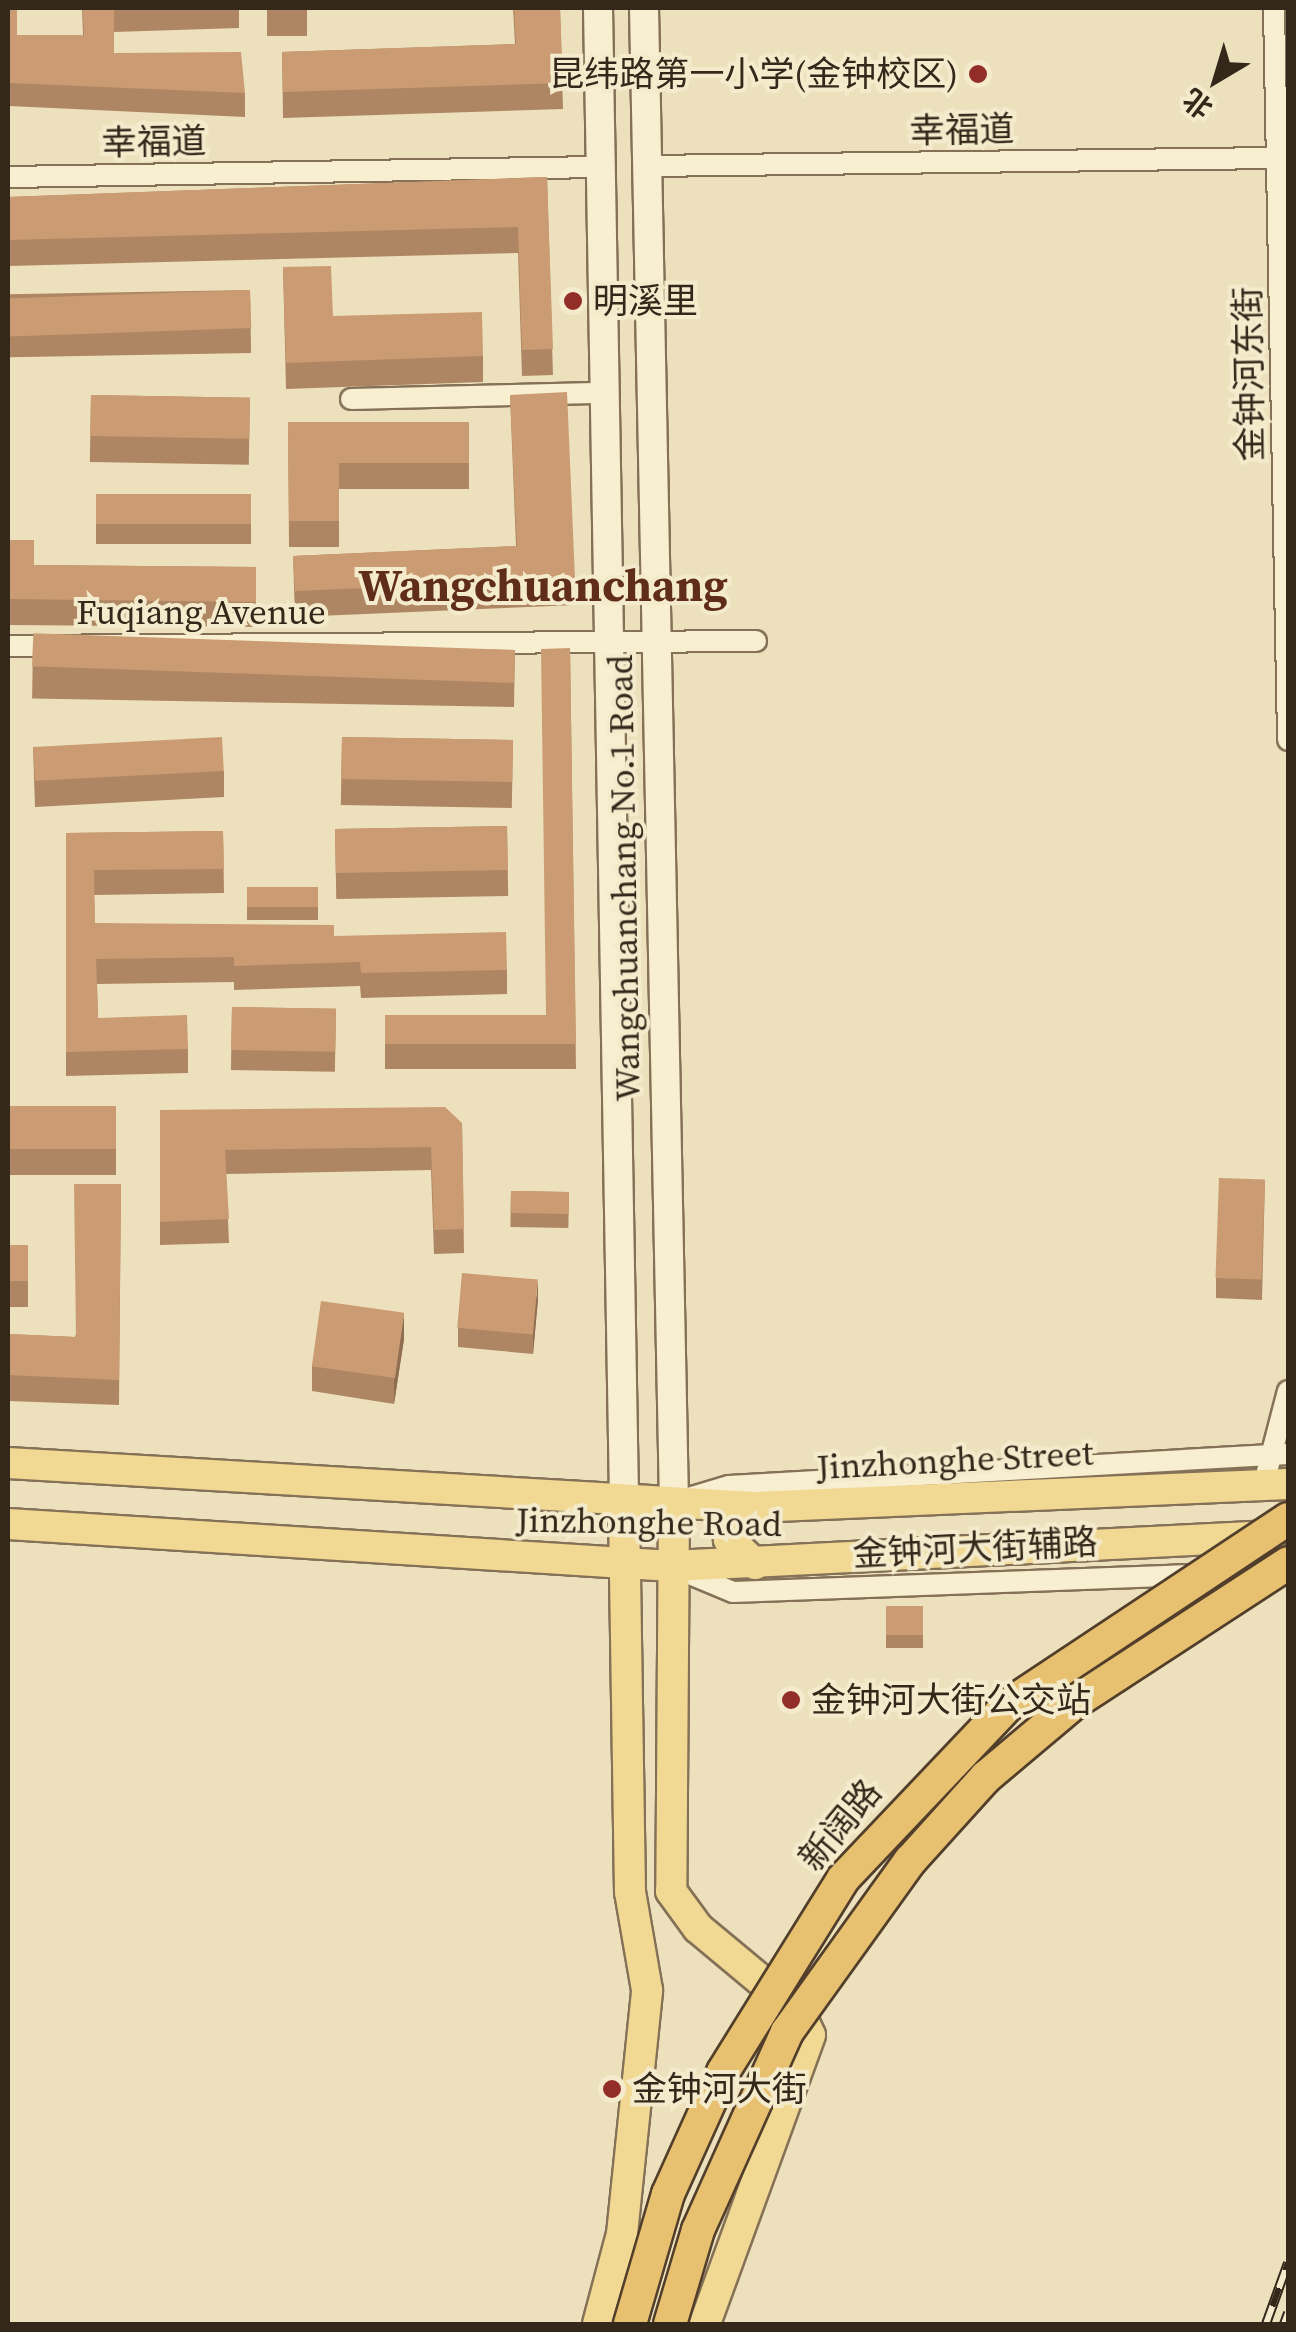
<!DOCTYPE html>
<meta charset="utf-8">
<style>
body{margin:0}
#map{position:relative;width:1296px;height:2332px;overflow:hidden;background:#ede1bd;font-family:"Source Serif 4","Noto Sans SC",serif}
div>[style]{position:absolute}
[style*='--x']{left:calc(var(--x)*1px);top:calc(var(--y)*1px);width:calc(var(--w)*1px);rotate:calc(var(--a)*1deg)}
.roads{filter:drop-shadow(2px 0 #847157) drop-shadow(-2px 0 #847157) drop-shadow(0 2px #847157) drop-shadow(0 -2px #847157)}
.minor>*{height:20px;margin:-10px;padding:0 10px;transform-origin:10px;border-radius:10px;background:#f8eed0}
.secondary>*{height:28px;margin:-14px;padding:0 14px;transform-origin:14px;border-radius:14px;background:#f8eed0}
.primary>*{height:30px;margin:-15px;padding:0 15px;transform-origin:15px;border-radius:15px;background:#f1d994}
.rail>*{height:10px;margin-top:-5px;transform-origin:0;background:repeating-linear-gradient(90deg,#f4ebcc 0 19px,#34281b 0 38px);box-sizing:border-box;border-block:2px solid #34281b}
.bridges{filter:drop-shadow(2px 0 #523f2b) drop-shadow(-2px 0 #523f2b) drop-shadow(0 2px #523f2b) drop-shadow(0 -2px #523f2b)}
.trunk-bridge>*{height:32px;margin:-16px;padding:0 16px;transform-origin:16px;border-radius:16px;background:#e7c070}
.wall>*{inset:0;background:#af8663;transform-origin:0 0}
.shaded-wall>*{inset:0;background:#8e6d50}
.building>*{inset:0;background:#cb9c73;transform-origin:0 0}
.dots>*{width:28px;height:28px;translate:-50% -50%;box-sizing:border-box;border:5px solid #f4ebcc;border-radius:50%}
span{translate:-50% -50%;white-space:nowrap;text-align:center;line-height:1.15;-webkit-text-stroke:8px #f4ebcc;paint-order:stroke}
.poi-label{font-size:35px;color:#34281b}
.right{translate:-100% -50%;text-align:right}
.left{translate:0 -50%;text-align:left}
.street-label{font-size:35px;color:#34281b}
.district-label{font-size:45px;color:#602d1b;font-weight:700}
.frame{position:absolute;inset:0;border:10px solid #34281b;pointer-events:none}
.north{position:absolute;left:1166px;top:30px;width:100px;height:100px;-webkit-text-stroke:8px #f4ebcc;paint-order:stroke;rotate:218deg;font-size:28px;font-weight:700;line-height:40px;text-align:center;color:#34281b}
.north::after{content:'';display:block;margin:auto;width:35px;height:45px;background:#34281b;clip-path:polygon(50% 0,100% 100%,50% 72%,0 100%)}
</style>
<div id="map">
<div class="roads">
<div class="minor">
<div style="--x:1274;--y:8;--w:732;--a:88.9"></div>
<div style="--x:647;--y:166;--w:631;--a:-0.73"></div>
<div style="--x:8;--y:177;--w:593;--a:-0.97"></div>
<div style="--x:351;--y:399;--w:253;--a:-1.4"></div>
<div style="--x:8;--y:646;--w:748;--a:-0.38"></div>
<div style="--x:1264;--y:1483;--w:95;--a:-75.4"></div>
<div style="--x:685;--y:1499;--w:46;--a:-16.5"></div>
<div style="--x:729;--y:1486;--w:560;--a:-3.28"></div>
<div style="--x:673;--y:1567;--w:65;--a:22.6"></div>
<div style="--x:733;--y:1592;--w:540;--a:-2.12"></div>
</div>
<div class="secondary">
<div style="--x:598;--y:8;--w:1496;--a:89"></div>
<div style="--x:644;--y:8;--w:1498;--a:88.85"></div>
</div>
<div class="primary">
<div style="--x:8;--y:1463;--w:747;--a:3.38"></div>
<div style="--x:754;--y:1507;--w:534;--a:-2.47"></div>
<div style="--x:674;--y:1506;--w:385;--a:90.4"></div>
<div style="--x:671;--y:1891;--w:46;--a:53.9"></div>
<div style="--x:698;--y:1928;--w:133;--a:39.8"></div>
<div style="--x:800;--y:2013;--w:24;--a:66"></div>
<div style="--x:810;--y:2035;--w:307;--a:110"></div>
<div style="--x:754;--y:1507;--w:41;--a:128"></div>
<div style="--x:729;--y:1539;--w:36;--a:44"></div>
<div style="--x:8;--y:1524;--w:665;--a:3.62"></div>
<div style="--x:672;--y:1566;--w:600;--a:-2.87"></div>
<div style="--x:598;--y:2324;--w:93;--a:-75.1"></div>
<div style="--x:622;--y:2234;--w:245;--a:-84.1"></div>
<div style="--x:647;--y:1990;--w:99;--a:-99.8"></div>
<div style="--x:630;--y:1892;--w:388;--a:-90.9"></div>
</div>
</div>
<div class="rail">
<div style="--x:1266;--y:2324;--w:65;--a:-70.2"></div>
<div style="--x:1284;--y:2324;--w:12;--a:-70"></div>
</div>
<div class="bridges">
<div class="trunk-bridge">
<div style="--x:630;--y:2324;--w:135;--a:-73.7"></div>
<div style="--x:668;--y:2194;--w:134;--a:-65.7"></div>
<div style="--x:723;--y:2072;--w:227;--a:-58.1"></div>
<div style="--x:843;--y:1879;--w:240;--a:-46.5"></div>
<div style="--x:1008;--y:1705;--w:336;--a:-33.6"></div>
<div style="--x:670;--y:2324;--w:98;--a:-73.4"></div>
<div style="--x:698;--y:2230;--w:217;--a:-65.8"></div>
<div style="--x:787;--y:2032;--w:211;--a:-54.3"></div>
<div style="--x:910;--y:1861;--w:113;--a:-47.9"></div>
<div style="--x:986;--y:1777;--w:116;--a:-40.1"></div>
<div style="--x:1075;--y:1702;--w:254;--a:-33.1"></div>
</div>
</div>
<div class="wall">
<div style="clip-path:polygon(8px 8px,17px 35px,83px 35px,82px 8px,239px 8px,239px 28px,114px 32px,114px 53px,245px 93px,245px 117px,9px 106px,9px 95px,8px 95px)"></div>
<div style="left:267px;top:8px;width:40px;height:28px"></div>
<div style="clip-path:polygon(513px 8px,560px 8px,563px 109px,283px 118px,282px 52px,515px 44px)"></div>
<div style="clip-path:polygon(547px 177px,553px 375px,522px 376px,518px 253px,8px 266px,8px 197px)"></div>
<div style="clip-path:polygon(283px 267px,333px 316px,483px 356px,483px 382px,286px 389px)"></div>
<div style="left:250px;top:290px;width:63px;height:242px;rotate:89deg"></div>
<div style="left:91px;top:395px;width:159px;height:67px;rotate:1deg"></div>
<div style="clip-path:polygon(510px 395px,575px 579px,575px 605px,295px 617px,293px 556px,516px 546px)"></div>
<div style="clip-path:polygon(288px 422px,469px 422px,469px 489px,339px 489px,339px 547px,289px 547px)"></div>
<div style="left:96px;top:494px;width:155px;height:50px"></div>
<div style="clip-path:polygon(8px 540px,34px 565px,256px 567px,256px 627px,8px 625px)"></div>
<div style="clip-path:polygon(570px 648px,576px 1069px,385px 1069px,385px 1015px,546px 1015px)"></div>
<div style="left:515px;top:650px;width:57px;height:482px;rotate:91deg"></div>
<div style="left:342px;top:737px;width:171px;height:68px;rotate:1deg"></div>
<div style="clip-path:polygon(33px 747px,224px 771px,224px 797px,35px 807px)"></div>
<div style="left:507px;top:826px;width:70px;height:172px;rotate:89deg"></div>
<div style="clip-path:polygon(223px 831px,224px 893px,94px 895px,95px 923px,334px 936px,507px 970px,507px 994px,361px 998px,360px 986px,234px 990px,234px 982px,97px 984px,98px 1018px,188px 1049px,188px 1073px,66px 1076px,66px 833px)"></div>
<div style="left:247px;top:887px;width:71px;height:33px"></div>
<div style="left:232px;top:1007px;width:104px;height:63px;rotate:1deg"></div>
<div style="left:8px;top:1106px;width:108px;height:69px"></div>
<div style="clip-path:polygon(160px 1110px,462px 1123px,464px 1253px,434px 1254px,431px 1170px,226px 1174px,229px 1243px,160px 1245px)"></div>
<div style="clip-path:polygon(1265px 1180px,1262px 1300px,1216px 1298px,1216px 1278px)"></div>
<div style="clip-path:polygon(121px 1184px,119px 1405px,8px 1401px,8px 1334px,75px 1337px)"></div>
<div style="left:511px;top:1191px;width:58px;height:36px;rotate:1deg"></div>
<div style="left:8px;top:1245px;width:20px;height:62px"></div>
<div style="clip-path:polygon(538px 1299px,533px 1354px,458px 1347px,458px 1328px)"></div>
<div style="clip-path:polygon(404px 1339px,394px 1404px,312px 1391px,312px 1366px)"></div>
<div style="left:886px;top:1606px;width:37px;height:42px"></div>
</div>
<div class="shaded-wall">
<div style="clip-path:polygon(538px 1279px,538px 1299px,533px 1354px,533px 1334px)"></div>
<div style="clip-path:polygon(404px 1313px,404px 1339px,394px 1404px,394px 1378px)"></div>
</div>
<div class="building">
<div style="clip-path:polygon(8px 8px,17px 8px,17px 35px,84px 35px,83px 8px,144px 8px,114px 8px,114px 53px,241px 52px,245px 93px,9px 83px)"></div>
<div style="left:267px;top:8px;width:40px;height:2px"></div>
<div style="clip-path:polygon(514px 8px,560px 8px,563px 83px,283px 92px,282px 52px,516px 44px)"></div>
<div style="clip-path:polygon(547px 177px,553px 349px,522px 350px,518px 227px,8px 240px,8px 197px)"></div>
<div style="clip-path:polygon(331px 266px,333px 316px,482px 312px,483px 356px,286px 363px,283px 267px)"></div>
<div style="left:250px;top:290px;width:38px;height:242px;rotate:88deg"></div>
<div style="clip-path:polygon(567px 392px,575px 579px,295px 591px,293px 556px,517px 546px,510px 395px)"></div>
<div style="left:91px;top:395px;width:159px;height:41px;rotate:1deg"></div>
<div style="clip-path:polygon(288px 422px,469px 422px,469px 463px,339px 463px,339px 521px,289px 521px)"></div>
<div style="left:96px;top:494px;width:155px;height:30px"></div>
<div style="clip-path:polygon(8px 540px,34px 540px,34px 565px,256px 567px,256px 602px,8px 599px)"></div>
<div style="clip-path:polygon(570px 648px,576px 1044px,385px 1044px,385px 1015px,546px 1015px,541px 649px)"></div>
<div style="left:515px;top:650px;width:33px;height:482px;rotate:92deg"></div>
<div style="left:222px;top:737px;width:34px;height:189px;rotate:87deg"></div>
<div style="left:342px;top:737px;width:171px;height:42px;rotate:1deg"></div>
<div style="left:507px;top:826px;width:44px;height:172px;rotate:89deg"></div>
<div style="clip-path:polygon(223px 831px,224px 869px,94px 870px,95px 923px,334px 925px,334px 936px,506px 932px,507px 970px,361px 973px,360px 962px,234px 966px,234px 957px,96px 959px,98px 1018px,187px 1015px,188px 1049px,66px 1052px,66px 833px)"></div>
<div style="left:247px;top:887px;width:71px;height:20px"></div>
<div style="left:232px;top:1007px;width:104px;height:43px;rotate:1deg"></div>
<div style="left:8px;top:1106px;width:108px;height:43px"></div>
<div style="clip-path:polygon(445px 1107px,462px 1123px,464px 1229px,434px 1230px,431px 1147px,225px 1150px,229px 1219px,160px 1222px,160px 1110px)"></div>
<div style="left:1219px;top:1178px;width:46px;height:100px;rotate:2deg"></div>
<div style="clip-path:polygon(74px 1184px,121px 1184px,119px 1380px,8px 1375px,8px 1334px,76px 1337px)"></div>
<div style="left:511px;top:1191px;width:58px;height:22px;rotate:1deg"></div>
<div style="left:8px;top:1245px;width:20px;height:36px"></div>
<div style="left:462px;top:1273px;width:76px;height:55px;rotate:5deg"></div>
<div style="left:321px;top:1301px;width:84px;height:66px;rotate:8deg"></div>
<div style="left:886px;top:1606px;width:37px;height:29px"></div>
</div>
<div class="dots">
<div style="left:978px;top:74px;background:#922d28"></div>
<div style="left:573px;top:301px;background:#922d28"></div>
<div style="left:791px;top:1700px;background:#922d28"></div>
<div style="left:612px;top:2089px;background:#922d28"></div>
</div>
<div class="poi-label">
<span class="right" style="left:958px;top:74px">昆纬路第一小学(金钟校区)</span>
<span class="left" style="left:593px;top:301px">明溪里</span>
<span class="left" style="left:811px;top:1700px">金钟河大街公交站</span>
<span class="left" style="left:632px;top:2089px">金钟河大街</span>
</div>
<div class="street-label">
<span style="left:962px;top:130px;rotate:-1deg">幸福道</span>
<span style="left:154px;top:142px;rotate:-1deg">幸福道</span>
<span style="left:1249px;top:374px;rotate:-91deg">金钟河东街</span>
<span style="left:201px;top:612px">Fuqiang Avenue</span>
<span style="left:624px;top:878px;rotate:-91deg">Wangchuanchang No.1 Road</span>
<span style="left:955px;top:1460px;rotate:-3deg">Jinzhonghe Street</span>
<span style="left:649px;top:1522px;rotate:1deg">Jinzhonghe Road</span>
<span style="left:975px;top:1548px;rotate:-3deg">金钟河大街辅路</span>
<span style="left:840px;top:1825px;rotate:-50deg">新阔路</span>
</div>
<div class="district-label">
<span style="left:543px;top:586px">Wangchuanchang</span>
</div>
<div class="frame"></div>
<div class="north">北</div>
</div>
